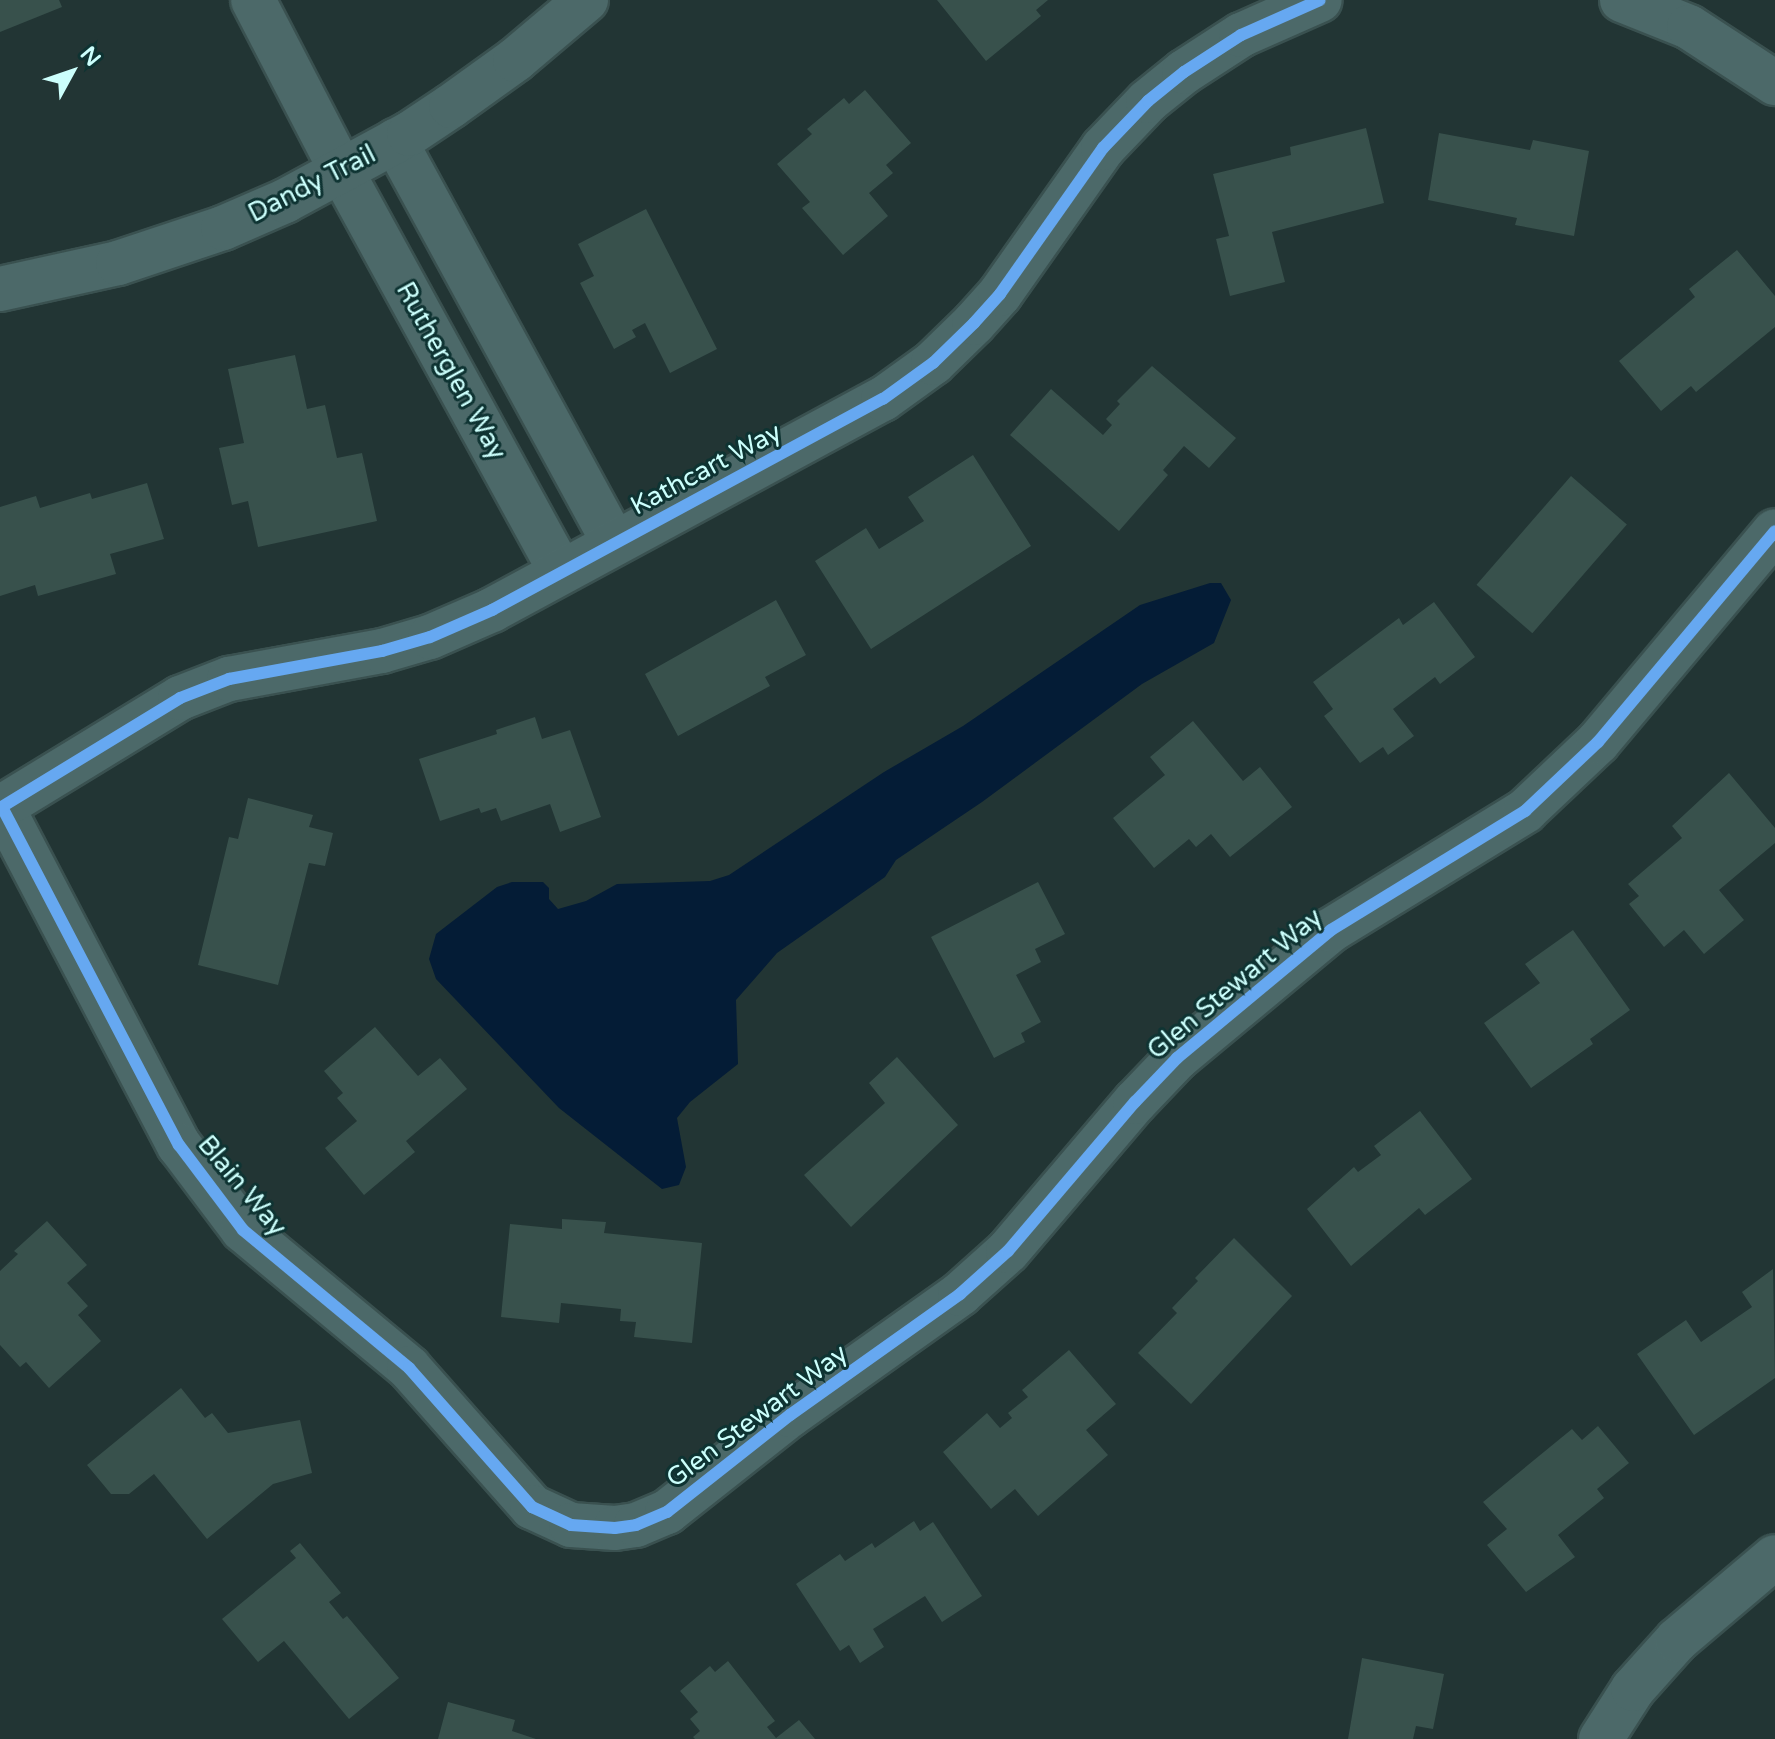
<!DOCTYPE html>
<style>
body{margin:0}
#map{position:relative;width:1775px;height:1739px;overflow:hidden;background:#223534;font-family:"Varela Round",sans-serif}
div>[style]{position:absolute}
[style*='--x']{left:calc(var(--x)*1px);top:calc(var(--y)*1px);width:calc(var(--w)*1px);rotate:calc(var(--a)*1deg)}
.water>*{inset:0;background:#041c36}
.building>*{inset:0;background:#38514c;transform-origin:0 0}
.roads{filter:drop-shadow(2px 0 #3a5150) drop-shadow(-2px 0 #3a5150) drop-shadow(0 2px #3a5150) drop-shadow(0 -2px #3a5150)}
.minor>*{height:44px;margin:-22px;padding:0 22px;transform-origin:22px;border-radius:22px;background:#4c6969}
.cycleway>*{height:12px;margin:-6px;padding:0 6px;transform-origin:6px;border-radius:6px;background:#66a8f1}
span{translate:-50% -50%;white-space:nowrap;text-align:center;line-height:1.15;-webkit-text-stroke:6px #0e3332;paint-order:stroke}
.street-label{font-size:26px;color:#ccfffc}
.north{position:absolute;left:32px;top:32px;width:80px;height:80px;-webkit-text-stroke:6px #0e3332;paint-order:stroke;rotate:50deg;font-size:22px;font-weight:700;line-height:32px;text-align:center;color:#ccfffc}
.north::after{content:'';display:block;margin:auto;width:28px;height:36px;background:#ccfffc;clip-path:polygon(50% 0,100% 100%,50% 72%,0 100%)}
</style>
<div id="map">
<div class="water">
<div style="clip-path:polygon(1210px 583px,1221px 583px,1231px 600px,1214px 643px,1142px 684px,982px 802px,896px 860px,885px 877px,777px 953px,736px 1000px,738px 1064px,690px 1102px,677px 1118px,686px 1167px,679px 1185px,662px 1189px,559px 1108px,436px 979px,429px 959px,436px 934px,497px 887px,512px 882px,543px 882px,549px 888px,549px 899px,558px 909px,586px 901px,617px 884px,710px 881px,729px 875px,884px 772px,963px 726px,1140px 605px)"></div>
</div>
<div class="building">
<div style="clip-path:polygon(0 0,59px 0,62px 7px,0 32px)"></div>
<div style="clip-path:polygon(937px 0,1048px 0,1036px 10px,1041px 16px,986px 61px)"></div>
<div style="clip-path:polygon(865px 90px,911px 143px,886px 165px,893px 173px,869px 193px,888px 216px,843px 255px,802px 208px,810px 202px,777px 164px,812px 134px,807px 129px,844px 98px,849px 104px)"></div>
<div style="clip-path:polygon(1366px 128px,1384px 203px,1272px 232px,1285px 282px,1230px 296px,1216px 239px,1229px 236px,1213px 174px,1291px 155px,1290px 147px)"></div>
<div style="clip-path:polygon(1439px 133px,1530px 150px,1533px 140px,1589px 151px,1574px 236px,1515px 225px,1517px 218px,1428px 200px)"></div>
<div style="clip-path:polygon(646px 209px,717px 349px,670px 373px,645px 323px,632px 330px,636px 337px,614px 349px,580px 283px,594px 276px,578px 244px)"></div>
<div style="clip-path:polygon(1737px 250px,1775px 296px,1775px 327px,1696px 392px,1691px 386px,1661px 411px,1619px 361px,1695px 297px,1689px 289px)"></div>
<div style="clip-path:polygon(295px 355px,307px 409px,325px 405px,337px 458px,362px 453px,377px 521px,258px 547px,248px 501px,232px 505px,219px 448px,244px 443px,228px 369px)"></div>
<div style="clip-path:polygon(1152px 366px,1236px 438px,1209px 468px,1184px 446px,1163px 470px,1168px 475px,1119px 531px,1010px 435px,1051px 389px,1103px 435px,1112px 425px,1106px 419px,1120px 404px,1117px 401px)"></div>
<div style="clip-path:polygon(973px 455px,1031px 546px,871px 649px,815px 561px,866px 528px,879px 549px,924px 521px,908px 497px)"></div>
<div style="left:1571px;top:476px;width:74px;height:144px;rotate:41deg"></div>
<div style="clip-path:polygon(147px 483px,164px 539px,110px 554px,116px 574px,38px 596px,35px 585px,0 596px,0 507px,36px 496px,40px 508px,90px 493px,92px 499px)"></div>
<div style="clip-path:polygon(776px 600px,806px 655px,765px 677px,770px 686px,678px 736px,645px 674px)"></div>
<div style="clip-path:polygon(1434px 602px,1475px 657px,1440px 684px,1435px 677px,1393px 709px,1414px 736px,1388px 755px,1383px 747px,1360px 763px,1324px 716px,1333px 709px,1313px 682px,1399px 618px,1403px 625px)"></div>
<div style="clip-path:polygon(535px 717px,542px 739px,570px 730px,601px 817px,560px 832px,550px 804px,501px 821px,496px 808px,481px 813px,479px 808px,440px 821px,419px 759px,497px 734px,496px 730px)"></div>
<div style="clip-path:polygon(1193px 721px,1243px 781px,1260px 767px,1292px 807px,1230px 857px,1211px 834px,1196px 847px,1189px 839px,1154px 868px,1113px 818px,1165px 775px,1150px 757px)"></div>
<div style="clip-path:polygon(1729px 773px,1775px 828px,1775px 843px,1719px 890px,1744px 920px,1704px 954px,1684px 930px,1664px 947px,1629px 904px,1639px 896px,1628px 884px,1682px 838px,1672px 826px)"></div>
<div style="clip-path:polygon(248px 798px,313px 815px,309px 827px,333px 833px,325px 866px,309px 863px,278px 985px,198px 965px,229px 837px,238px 839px)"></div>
<div style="clip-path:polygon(1038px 882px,1065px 934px,1035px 949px,1041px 962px,1016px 975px,1041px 1022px,1021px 1033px,1025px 1042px,994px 1058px,931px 937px)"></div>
<div style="clip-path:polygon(1573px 930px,1630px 1010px,1590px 1039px,1593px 1044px,1531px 1088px,1484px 1023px,1540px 983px,1525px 964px)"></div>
<div style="clip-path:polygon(375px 1027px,418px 1076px,440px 1058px,467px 1089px,406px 1141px,415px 1152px,364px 1195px,325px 1148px,357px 1121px,337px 1098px,343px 1093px,324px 1071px)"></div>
<div style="clip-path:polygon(897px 1057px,958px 1125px,851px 1227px,804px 1175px,885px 1103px,869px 1083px)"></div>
<div style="clip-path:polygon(1420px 1111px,1472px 1179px,1425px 1215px,1419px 1208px,1351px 1266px,1307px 1209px,1354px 1167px,1358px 1172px,1381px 1155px,1374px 1146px)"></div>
<div style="clip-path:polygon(562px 1219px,606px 1222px,604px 1233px,702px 1243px,692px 1343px,634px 1337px,636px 1322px,620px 1321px,621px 1309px,561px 1303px,559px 1323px,501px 1317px,510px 1224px,562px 1229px)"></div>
<div style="clip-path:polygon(47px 1221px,87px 1265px,67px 1283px,88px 1306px,78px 1315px,101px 1341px,49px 1388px,26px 1362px,20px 1367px,0 1345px,0 1271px,18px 1254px,14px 1251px)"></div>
<div style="clip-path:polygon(1234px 1238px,1292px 1296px,1191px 1404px,1138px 1353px,1177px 1313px,1172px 1308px,1198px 1281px,1195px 1278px)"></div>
<div style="clip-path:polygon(1773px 1269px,1775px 1378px,1694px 1435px,1637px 1354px,1686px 1320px,1701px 1342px,1752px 1307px,1742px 1292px)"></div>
<div style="clip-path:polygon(1069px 1350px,1116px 1404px,1086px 1430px,1108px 1455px,1038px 1516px,1015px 1489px,991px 1509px,943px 1452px,987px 1413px,1000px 1428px,1012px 1418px,1008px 1413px,1028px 1397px,1022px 1390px)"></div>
<div style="clip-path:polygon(181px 1388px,205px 1418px,212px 1413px,228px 1433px,300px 1420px,312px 1473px,273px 1484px,207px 1539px,154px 1474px,129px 1494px,111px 1494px,87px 1465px)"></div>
<div style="clip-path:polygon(1598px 1426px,1629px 1463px,1597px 1489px,1604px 1498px,1558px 1535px,1575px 1557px,1526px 1592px,1487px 1545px,1507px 1529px,1483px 1502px,1572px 1429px,1582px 1440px)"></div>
<div style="clip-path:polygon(914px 1521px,920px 1531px,933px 1522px,982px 1596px,942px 1622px,925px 1596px,873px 1629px,884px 1647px,860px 1663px,849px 1645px,840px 1651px,796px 1584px,840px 1554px,845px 1561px,872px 1543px,875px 1548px)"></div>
<div style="clip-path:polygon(300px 1543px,341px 1593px,329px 1602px,343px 1619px,347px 1616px,399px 1678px,349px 1719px,284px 1641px,258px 1662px,222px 1619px,296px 1558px,290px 1551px)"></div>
<div style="clip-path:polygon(1362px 1658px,1444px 1674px,1433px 1729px,1416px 1726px,1413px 1739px,1348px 1739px)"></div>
<div style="clip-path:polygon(728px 1661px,775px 1721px,767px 1727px,776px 1738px,799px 1720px,815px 1739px,695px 1739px,693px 1737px,700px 1731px,690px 1719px,698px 1712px,680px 1691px,710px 1666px,715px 1672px)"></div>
<div style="clip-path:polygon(448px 1702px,515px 1720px,512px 1731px,536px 1739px,438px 1739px)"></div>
</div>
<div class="roads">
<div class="minor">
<div style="--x:253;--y:0;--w:194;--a:62.6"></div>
<div style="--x:342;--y:172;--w:455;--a:61.3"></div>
<div style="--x:1622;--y:0;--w:72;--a:21.9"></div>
<div style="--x:1689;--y:27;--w:103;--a:33.1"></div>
<div style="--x:395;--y:141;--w:458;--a:61.4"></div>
<div style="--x:0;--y:289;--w:121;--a:-12.4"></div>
<div style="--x:118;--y:263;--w:111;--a:-18.4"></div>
<div style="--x:223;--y:228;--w:68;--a:-23.5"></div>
<div style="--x:285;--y:201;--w:141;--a:-28.4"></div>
<div style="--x:409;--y:134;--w:50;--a:-33.7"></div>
<div style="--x:451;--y:106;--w:79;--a:-35.7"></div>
<div style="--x:515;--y:60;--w:93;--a:-40.2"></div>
<div style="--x:2;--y:807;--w:382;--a:62.4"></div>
<div style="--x:179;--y:1145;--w:106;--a:53"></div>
<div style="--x:243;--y:1230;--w:216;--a:39.7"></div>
<div style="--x:409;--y:1368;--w:186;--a:48.5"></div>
<div style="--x:532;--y:1507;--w:43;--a:24.8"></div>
<div style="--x:571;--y:1525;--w:44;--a:3.9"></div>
<div style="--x:615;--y:1528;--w:21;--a:-8"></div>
<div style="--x:636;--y:1525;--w:34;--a:-23"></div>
<div style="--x:667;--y:1512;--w:157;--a:-38.3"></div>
<div style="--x:790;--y:1415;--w:209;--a:-35.4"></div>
<div style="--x:960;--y:1294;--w:64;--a:-41.9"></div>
<div style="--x:1008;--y:1251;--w:196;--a:-49.6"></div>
<div style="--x:1135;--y:1102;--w:61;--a:-46.3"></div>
<div style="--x:1177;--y:1058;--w:200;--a:-39.7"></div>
<div style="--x:1331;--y:930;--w:228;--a:-31.5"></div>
<div style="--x:1525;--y:811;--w:100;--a:-43.4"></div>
<div style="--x:1598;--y:742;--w:275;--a:-50"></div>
<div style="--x:0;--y:808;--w:211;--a:-31.4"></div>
<div style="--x:180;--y:698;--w:53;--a:-21.2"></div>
<div style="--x:229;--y:679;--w:156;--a:-10.4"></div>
<div style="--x:382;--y:651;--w:50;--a:-16.3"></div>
<div style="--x:430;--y:637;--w:68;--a:-23.5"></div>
<div style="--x:492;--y:610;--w:444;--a:-28.4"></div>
<div style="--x:883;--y:399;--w:62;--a:-35.8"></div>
<div style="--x:933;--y:363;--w:57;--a:-44.3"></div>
<div style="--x:974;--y:323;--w:39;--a:-48"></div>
<div style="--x:1000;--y:294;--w:179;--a:-54.8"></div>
<div style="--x:1103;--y:148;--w:65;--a:-46.2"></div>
<div style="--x:1148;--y:101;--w:46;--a:-38.9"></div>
<div style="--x:1184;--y:72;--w:68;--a:-33"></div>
<div style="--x:1241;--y:35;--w:86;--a:-23.9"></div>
<div style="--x:1601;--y:1739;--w:59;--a:-57.4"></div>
<div style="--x:1633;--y:1689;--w:66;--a:-48.1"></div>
<div style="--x:1677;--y:1640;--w:128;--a:-40.3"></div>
</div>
</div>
<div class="cycleway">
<div style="--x:2;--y:807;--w:382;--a:62.4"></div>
<div style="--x:179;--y:1145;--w:106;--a:53"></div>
<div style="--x:243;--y:1230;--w:216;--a:39.7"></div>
<div style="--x:409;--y:1368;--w:186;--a:48.5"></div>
<div style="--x:532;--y:1507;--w:43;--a:24.8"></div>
<div style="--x:571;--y:1525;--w:44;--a:3.9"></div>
<div style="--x:615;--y:1528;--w:21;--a:-8"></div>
<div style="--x:636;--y:1525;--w:34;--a:-23"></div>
<div style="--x:667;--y:1512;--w:157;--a:-38.3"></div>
<div style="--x:790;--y:1415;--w:209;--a:-35.4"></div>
<div style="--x:960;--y:1294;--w:64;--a:-41.9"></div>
<div style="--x:1008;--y:1251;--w:196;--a:-49.6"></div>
<div style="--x:1135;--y:1102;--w:61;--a:-46.3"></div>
<div style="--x:1177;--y:1058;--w:200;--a:-39.7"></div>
<div style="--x:1331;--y:930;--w:228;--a:-31.5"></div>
<div style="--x:1525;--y:811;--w:100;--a:-43.4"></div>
<div style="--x:1598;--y:742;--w:275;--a:-50"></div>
<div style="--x:0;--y:808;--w:211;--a:-31.4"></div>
<div style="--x:180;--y:698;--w:53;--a:-21.2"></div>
<div style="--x:229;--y:679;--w:156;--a:-10.4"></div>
<div style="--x:382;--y:651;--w:50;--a:-16.3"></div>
<div style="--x:430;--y:637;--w:68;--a:-23.5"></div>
<div style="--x:492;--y:610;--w:444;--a:-28.4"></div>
<div style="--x:883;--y:399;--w:62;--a:-35.8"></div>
<div style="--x:933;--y:363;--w:57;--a:-44.3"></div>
<div style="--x:974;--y:323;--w:39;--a:-48"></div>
<div style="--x:1000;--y:294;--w:179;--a:-54.8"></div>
<div style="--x:1103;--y:148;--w:65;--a:-46.2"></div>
<div style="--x:1148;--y:101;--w:46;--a:-38.9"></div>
<div style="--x:1184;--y:72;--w:68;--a:-33"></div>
<div style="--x:1241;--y:35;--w:86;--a:-23.9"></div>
</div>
<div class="street-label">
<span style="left:312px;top:184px;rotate:-27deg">Dandy Trail</span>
<span style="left:451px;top:371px;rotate:61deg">Rutherglen Way</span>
<span style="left:706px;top:469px;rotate:-28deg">Kathcart Way</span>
<span style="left:1235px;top:984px;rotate:-40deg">Glen Stewart Way</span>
<span style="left:242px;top:1186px;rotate:50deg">Blain Way</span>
<span style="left:757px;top:1416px;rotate:-37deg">Glen Stewart Way</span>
</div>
<div class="north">N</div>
</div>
